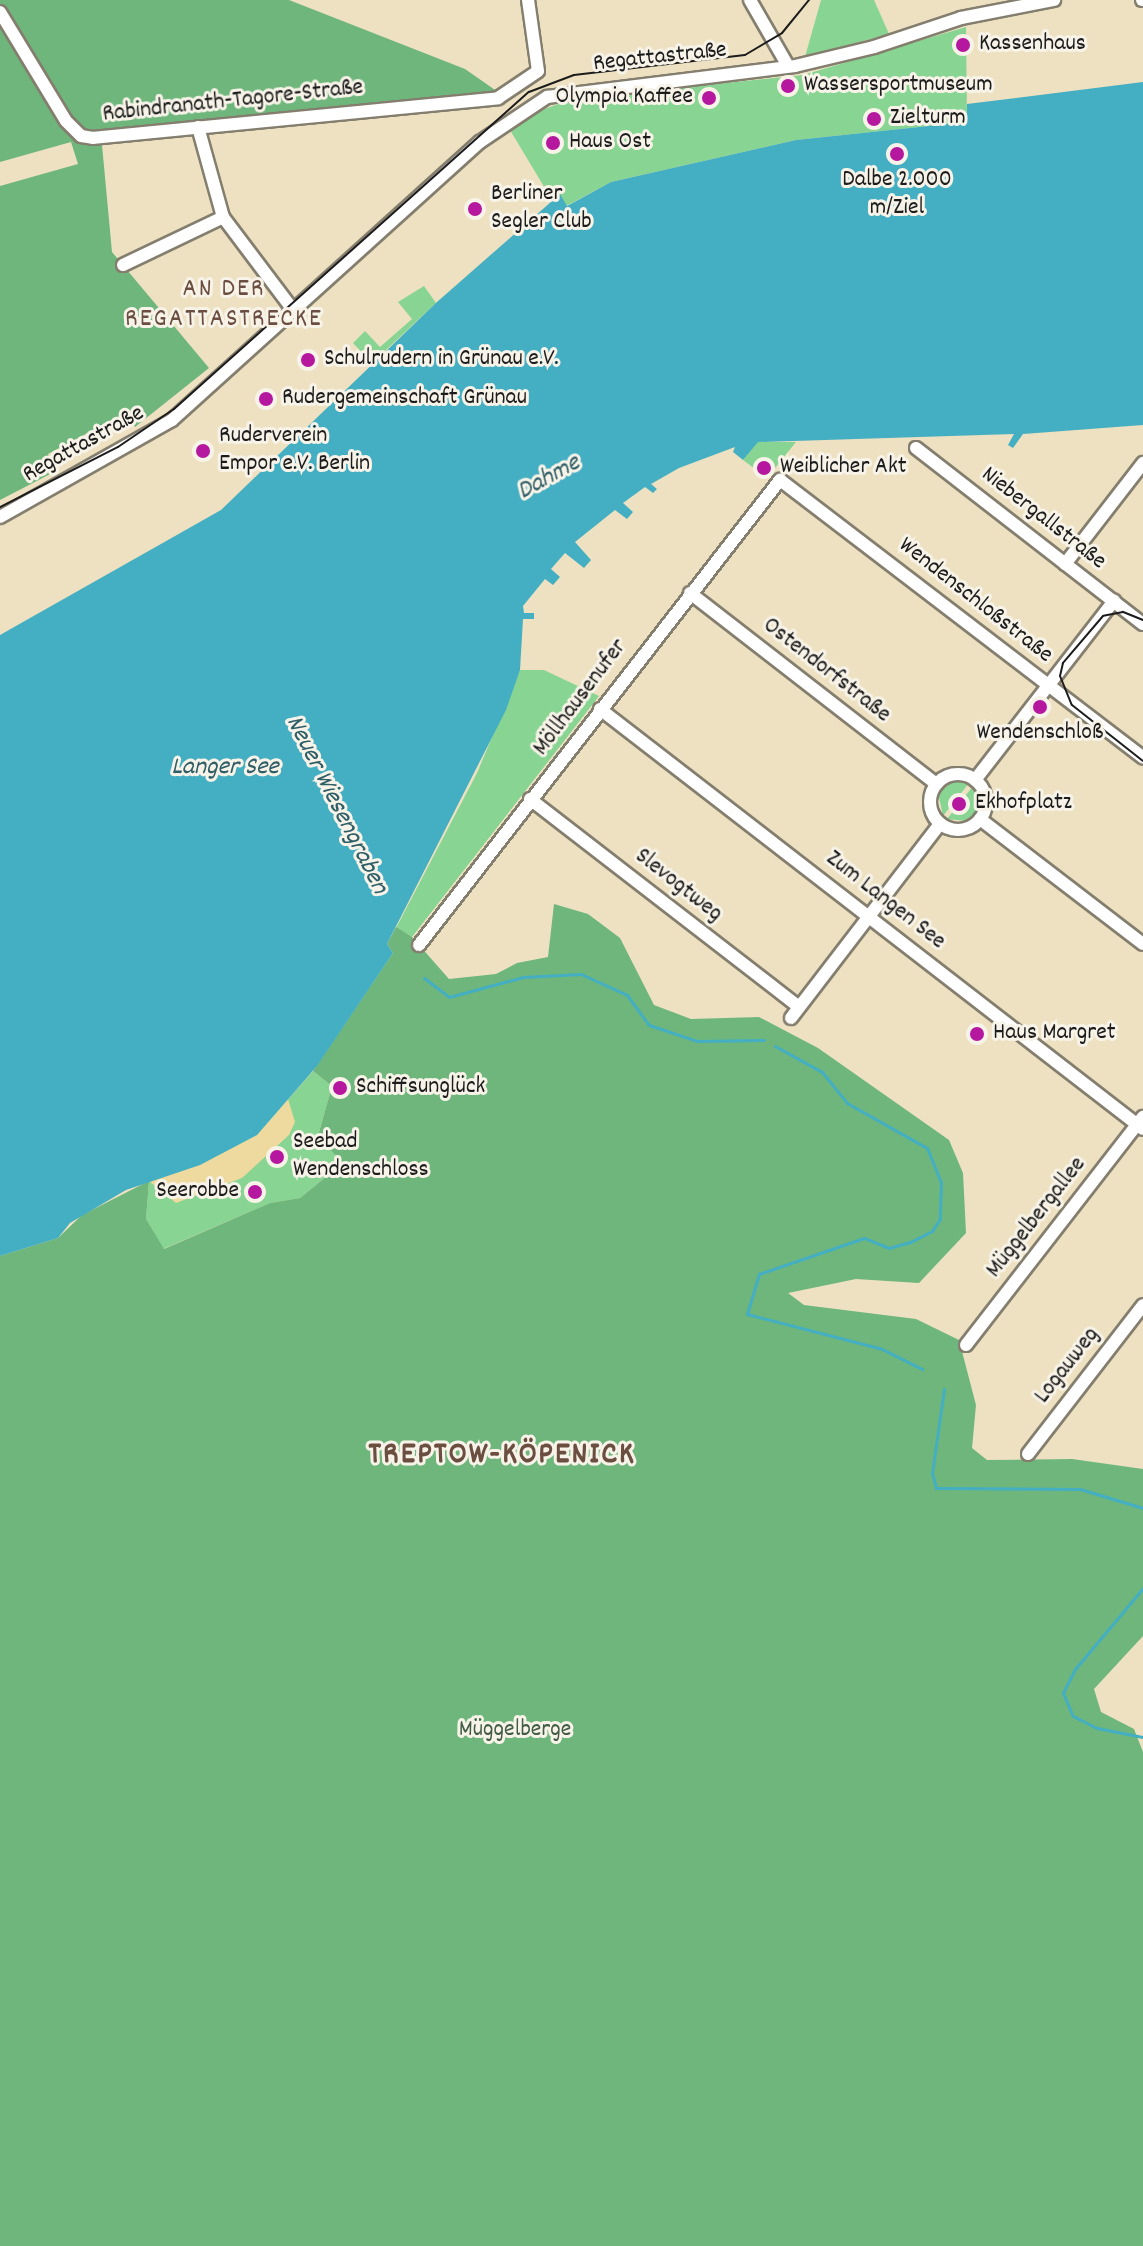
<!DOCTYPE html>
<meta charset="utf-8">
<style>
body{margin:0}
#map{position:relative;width:1143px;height:2246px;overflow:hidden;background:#ede1c1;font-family:Dekko,sans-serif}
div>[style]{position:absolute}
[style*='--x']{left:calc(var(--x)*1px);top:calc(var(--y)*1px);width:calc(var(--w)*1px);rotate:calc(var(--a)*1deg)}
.green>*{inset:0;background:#88d492}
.forest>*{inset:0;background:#6eb67c}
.sand>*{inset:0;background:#eeda9e}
.water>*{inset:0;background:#44aec2}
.stream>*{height:3px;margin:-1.5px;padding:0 1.5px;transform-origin:1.5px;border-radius:1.5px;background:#44aec2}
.roads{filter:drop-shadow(2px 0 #847e6e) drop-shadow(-2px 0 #847e6e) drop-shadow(0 2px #847e6e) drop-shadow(0 -2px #847e6e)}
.minor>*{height:12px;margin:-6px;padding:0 6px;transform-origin:6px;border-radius:6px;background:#fff}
.minor>.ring{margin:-6px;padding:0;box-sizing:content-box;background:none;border:12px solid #fff;border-radius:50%}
.tram>*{height:2px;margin:-1px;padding:0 1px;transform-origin:1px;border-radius:1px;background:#1c1c1c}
.dots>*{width:22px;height:22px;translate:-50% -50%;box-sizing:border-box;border:4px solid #f7f3e8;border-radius:50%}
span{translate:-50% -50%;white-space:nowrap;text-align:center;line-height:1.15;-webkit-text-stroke:6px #f7f3e8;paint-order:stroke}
.poi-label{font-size:24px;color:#1c1c1c}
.left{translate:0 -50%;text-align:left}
.right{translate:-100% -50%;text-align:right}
.street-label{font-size:24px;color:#1c1c1c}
.park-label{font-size:24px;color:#425c45}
.neighbourhood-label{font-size:26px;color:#6b4e40;letter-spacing:2px}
.water-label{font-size:26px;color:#2e5e67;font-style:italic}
.district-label{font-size:32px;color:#6b4e40;font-weight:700;letter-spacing:2px}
</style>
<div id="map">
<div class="green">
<div style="clip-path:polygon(821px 0,874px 0,889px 34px,805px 57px)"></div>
<div style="clip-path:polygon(966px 27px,967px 120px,957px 123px,796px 140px,611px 182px,566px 206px,560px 195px,552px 200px,510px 130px,539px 111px,572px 99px,803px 75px)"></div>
<div style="clip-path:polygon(424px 286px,436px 303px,372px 363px,353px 343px,365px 331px,380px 347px,412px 319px,398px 302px)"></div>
<div style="clip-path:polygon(757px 442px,796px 442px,767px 478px,743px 460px)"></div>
<div style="clip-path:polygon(520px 670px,544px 670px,599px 696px,412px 937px,396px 928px,477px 773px)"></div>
<div style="clip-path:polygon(955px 780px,969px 783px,943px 816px,938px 793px)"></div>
<div style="clip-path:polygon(973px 786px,980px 800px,976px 813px,966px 821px,947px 819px)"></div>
<div style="clip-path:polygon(313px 1071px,332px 1086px,318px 1136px,344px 1162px,300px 1198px,270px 1203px,163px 1249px,146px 1219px,149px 1181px,200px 1165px,257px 1135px)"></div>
</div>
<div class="forest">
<div style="clip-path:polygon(0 0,289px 0,465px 69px,498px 92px,102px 145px,112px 252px,209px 368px,135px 427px,127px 412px,48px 454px,56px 471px,0 500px,0 186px,78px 164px,71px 142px,0 162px)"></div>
<div style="clip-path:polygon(554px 904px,588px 914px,620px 938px,654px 1005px,691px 1019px,759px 1017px,818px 1048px,949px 1140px,963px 1173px,966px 1233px,919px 1283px,856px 1279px,788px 1293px,804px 1305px,916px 1319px,959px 1340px,976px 1405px,972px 1448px,987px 1460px,1072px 1459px,1143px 1469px,1143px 1636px,1094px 1689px,1101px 1712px,1134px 1729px,1143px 1752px,1143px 2246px,0 2246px,0 1256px,58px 1238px,82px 1215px,149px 1181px,146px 1219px,164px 1249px,270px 1203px,300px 1198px,343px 1163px,318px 1136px,332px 1086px,313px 1071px,393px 953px,387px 944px,396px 927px,412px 937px,449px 979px,496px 974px,517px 963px,548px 957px)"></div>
</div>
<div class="sand">
<div style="clip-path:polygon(288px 1099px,295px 1122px,289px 1135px,242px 1178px,176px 1203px,149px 1181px,200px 1165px,257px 1135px)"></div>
</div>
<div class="water">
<div style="clip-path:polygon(1143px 82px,1143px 425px,1023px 434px,1013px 448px,1008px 445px,1014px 434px,758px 442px,743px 460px,733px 452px,735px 447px,679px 468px,651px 484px,657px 489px,653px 493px,645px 487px,623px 503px,633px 512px,627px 519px,615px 510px,575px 542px,591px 560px,584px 568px,565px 553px,551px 569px,560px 577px,553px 585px,545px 579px,523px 606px,524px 613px,534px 613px,534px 619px,523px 619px,520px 670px,506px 710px,387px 944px,393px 953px,317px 1066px,257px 1135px,200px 1165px,126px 1190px,70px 1223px,58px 1238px,0 1256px,0 635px,221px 510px,437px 302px,560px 194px,567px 206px,611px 182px,796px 140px,957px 123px,967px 120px,967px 104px)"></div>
</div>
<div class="stream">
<div style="--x:424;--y:978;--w:31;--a:37"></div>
<div style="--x:449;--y:997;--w:77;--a:-15.1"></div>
<div style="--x:523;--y:977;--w:58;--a:-3"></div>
<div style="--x:581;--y:974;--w:51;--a:24.5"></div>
<div style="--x:627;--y:995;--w:37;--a:54"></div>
<div style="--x:649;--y:1025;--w:51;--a:18.4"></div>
<div style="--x:697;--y:1041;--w:67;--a:-0.9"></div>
<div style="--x:775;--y:1046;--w:54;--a:29"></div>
<div style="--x:822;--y:1072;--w:40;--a:51"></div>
<div style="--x:847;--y:1103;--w:92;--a:29.4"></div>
<div style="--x:927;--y:1148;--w:37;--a:68"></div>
<div style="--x:941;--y:1182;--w:37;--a:92"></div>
<div style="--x:940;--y:1219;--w:14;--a:124"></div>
<div style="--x:932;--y:1231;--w:25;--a:153"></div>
<div style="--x:910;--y:1242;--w:22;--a:164"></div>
<div style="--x:889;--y:1248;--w:27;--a:-158"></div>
<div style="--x:864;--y:1238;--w:111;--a:161.1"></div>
<div style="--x:759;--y:1274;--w:42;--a:106.7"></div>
<div style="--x:747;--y:1314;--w:139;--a:14.5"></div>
<div style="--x:882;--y:1349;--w:45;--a:26.6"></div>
<div style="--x:944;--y:1389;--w:85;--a:98.1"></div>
<div style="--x:932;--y:1473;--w:16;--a:75"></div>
<div style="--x:936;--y:1488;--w:144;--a:0.4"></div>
<div style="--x:1080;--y:1489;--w:66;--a:16.8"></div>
<div style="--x:1143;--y:1588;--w:106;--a:130"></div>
<div style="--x:1075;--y:1669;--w:27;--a:117"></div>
<div style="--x:1063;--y:1693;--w:25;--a:67"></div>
<div style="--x:1073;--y:1716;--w:27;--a:27"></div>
<div style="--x:1097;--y:1728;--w:47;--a:11.1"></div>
</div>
<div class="roads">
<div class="minor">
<div style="--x:750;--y:0;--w:76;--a:60.1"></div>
<div style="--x:1142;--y:0;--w:1;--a:0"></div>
<div style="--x:0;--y:12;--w:127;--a:58.8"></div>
<div style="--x:66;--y:121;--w:21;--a:45"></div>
<div style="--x:81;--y:136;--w:12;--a:9"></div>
<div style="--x:93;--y:138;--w:407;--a:-5.6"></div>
<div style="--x:498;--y:98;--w:48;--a:-34"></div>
<div style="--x:538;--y:71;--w:72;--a:-98"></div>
<div style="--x:198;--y:127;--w:93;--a:74.5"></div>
<div style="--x:223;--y:217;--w:116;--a:53"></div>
<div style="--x:123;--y:265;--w:111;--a:-25.6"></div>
<div style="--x:916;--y:448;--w:287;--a:37.8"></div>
<div style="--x:0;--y:517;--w:197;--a:-29.4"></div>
<div style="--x:172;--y:420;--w:415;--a:-42.1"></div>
<div style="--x:480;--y:142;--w:81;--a:-33.9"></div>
<div style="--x:547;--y:97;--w:250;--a:-7.1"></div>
<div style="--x:795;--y:66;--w:81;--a:-13.5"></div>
<div style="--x:874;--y:47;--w:92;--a:-18.4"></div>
<div style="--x:961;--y:18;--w:95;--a:-11"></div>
<div style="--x:1065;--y:564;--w:128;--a:-52.3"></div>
<div style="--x:690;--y:593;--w:311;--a:37.8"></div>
<div style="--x:600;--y:709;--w:686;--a:37.72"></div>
<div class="ring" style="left:930px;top:774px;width:44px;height:44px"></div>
<div style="--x:975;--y:780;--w:227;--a:-52.2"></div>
<div style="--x:530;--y:799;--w:340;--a:37.7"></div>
<div style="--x:980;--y:819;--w:205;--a:37.5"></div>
<div style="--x:419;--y:945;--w:589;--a:-52.18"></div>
<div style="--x:780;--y:480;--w:457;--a:37.4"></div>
<div style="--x:791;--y:1018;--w:245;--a:-52.5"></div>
<div style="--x:966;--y:1345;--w:289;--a:-52.2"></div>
<div style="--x:1028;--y:1454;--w:188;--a:-52.3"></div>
</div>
</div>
<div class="tram">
<div style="--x:0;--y:507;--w:132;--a:-27"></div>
<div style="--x:118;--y:447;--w:68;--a:-34.2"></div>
<div style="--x:174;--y:409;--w:476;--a:-41.8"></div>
<div style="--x:529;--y:92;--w:48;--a:-20.7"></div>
<div style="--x:574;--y:75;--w:172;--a:-6.7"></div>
<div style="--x:745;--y:55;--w:43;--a:-30.7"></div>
<div style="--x:782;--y:33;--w:43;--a:-50.7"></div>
<div style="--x:1143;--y:620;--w:22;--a:-158"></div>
<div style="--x:1123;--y:612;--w:20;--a:169"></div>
<div style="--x:1103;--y:616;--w:62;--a:130.4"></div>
<div style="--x:1063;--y:663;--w:13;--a:103"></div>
<div style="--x:1060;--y:676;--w:31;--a:68"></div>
<div style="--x:1072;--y:705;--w:90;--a:38.3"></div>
</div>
<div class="dots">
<div style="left:963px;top:45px;background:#b5179e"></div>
<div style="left:788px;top:86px;background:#b5179e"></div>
<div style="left:709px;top:98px;background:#b5179e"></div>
<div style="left:874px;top:119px;background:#b5179e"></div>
<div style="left:553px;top:143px;background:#b5179e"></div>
<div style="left:897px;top:154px;background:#b5179e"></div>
<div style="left:475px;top:209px;background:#b5179e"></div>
<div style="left:308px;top:360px;background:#b5179e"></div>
<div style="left:266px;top:399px;background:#b5179e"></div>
<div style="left:203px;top:451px;background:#b5179e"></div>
<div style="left:764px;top:468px;background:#b5179e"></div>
<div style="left:1040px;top:707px;background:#b5179e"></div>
<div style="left:959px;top:804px;background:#b5179e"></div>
<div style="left:977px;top:1034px;background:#b5179e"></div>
<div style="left:340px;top:1088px;background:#b5179e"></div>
<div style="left:277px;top:1157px;background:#b5179e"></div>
<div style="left:255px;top:1192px;background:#b5179e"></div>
</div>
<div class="poi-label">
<span class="left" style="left:979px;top:45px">Kassenhaus</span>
<span class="left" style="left:804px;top:86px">Wassersportmuseum</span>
<span class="right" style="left:693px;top:98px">Olympia Kaffee</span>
<span class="left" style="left:890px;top:119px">Zielturm</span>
<span class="left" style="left:569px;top:143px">Haus Ost</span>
<span style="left:897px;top:195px">Dalbe 2.000<br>m/Ziel</span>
<span class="left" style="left:491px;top:209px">Berliner<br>Segler Club</span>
<span class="left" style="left:324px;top:360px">Schulrudern in Grünau e.V.</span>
<span class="left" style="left:282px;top:399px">Rudergemeinschaft Grünau</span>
<span class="left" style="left:219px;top:451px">Ruderverein<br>Empor e.V. Berlin</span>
<span class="left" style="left:780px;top:468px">Weiblicher Akt</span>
<span style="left:1040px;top:734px">Wendenschloß</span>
<span class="left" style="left:975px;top:804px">Ekhofplatz</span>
<span class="left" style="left:993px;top:1034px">Haus Margret</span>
<span class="left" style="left:356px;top:1088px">Schiffsunglück</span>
<span class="left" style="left:293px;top:1157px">Seebad<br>Wendenschloss</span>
<span class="right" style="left:239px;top:1192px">Seerobbe</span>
</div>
<div class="street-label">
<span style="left:660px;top:58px;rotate:-6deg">Regattastraße</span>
<span style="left:233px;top:102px;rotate:-6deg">Rabindranath-Tagore-Straße</span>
<span style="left:84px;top:445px;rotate:-29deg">Regattastraße</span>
<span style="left:1043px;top:519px;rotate:38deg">Niebergallstraße</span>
<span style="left:975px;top:601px;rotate:38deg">Wendenschloßstraße</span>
<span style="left:826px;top:671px;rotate:38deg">Ostendorfstraße</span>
<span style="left:581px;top:698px;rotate:-53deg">Möllhausenufer</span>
<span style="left:678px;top:886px;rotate:38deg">Slevogtweg</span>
<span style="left:885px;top:901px;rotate:38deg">Zum Langen See</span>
<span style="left:1037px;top:1218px;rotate:-52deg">Müggelbergallee</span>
<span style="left:1068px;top:1366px;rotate:-52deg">Logauweg</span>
</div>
<div class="park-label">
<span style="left:515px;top:1731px">Müggelberge</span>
</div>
<div class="neighbourhood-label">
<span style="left:224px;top:305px">AN DER<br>REGATTASTRECKE</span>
</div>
<div class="water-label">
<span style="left:549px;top:478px;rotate:-29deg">Dahme</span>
<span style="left:225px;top:768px">Langer See</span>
<span style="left:336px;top:805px;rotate:63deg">Neuer Wiesengraben</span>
</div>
<div class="district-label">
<span style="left:502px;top:1456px">TREPTOW-KÖPENICK</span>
</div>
</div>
